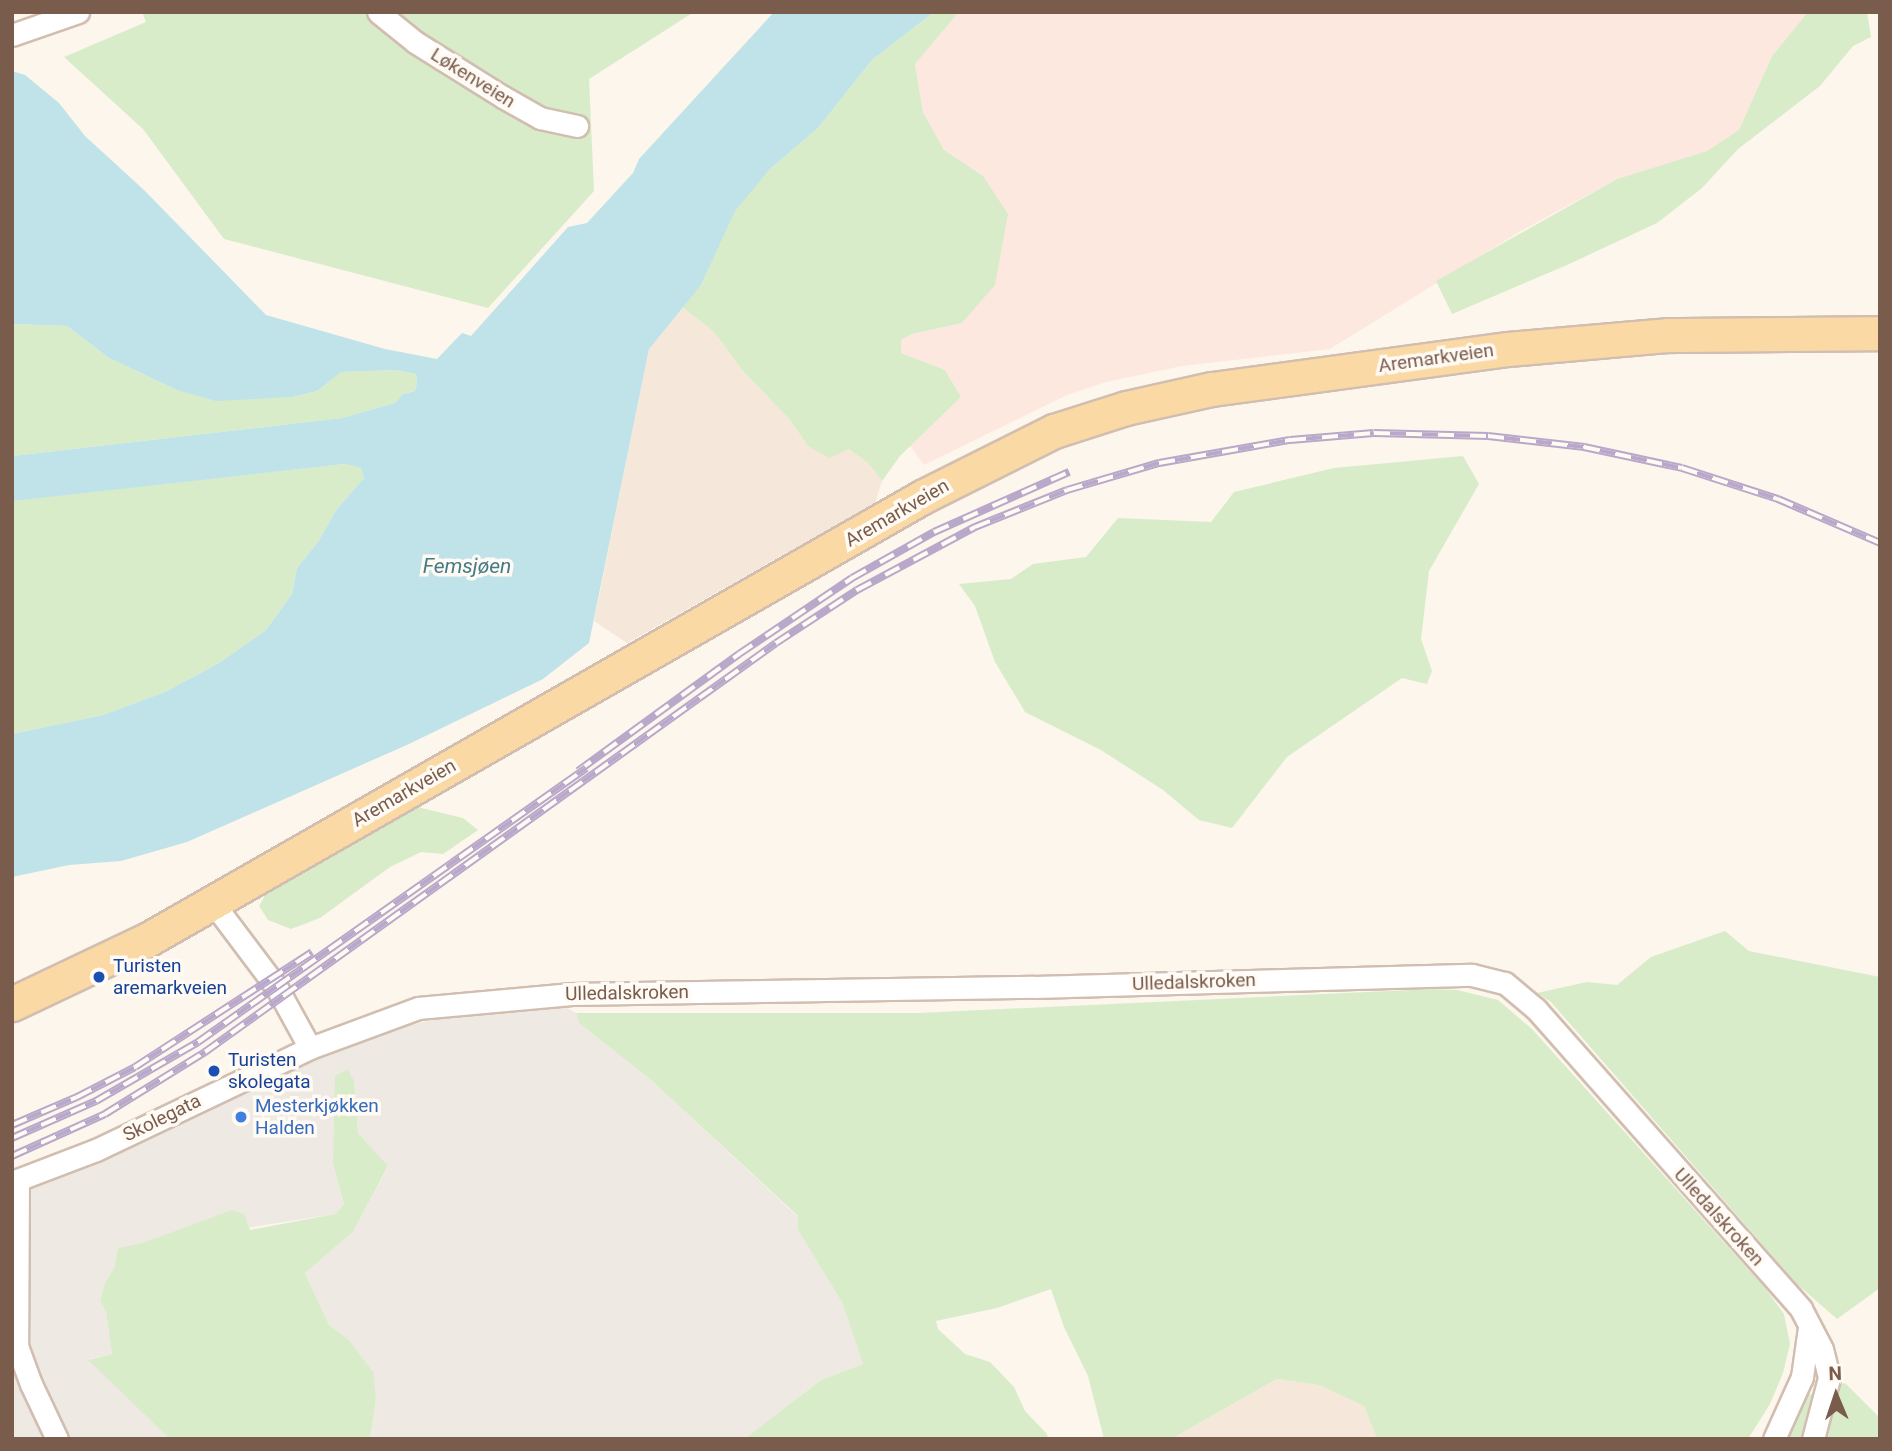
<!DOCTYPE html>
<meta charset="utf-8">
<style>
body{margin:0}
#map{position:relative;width:1892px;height:1451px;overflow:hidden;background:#fdf6ec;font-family:Roboto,sans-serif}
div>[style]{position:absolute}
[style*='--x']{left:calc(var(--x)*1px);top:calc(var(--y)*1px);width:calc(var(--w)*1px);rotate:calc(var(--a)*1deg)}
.residential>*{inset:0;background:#f5e8da}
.commercial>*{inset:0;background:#fde8e0}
.industrial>*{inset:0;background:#efe9e4}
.green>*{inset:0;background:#d8ecc9}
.water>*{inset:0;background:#bfe3e8}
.roads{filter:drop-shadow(2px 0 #d1beb0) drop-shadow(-2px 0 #d1beb0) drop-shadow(0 2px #d1beb0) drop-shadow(0 -2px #d1beb0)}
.street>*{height:21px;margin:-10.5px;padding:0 10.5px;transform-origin:10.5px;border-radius:10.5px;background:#fff}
.primary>*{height:33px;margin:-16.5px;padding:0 16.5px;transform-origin:16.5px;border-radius:16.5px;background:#fbd9a5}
.rail>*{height:8px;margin-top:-4px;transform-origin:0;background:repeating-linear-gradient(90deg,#fffaf3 0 16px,#b9a8c9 0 32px);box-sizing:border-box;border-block:2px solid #b9a8c9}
.dots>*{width:19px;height:19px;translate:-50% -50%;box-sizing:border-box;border:4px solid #fffaf3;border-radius:50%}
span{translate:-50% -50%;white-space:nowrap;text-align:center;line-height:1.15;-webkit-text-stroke:7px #fffaf3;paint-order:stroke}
.street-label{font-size:19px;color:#7a5c4d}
.transit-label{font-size:19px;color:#164399}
.left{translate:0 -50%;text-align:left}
.shop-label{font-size:19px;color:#366cbe}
.water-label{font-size:21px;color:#437c86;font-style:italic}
.frame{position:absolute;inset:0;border:14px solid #7a5c4d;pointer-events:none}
.north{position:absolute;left:1801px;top:1360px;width:70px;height:70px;-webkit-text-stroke:5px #fffaf3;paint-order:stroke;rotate:358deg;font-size:19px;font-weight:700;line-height:28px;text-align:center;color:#7a5c4d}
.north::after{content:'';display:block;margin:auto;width:24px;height:32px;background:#7a5c4d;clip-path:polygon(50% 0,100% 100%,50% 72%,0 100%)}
</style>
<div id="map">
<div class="residential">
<div style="clip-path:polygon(681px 306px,714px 332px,743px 371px,789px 419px,808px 446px,849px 448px,868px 463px,882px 481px,875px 503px,627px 643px,594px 621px,649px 349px)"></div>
<div style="clip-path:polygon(1277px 1379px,1319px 1385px,1364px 1406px,1377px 1439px,1171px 1439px)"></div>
</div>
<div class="commercial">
<div style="clip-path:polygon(958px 12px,1808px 12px,1772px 56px,1739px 130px,1707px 151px,1617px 179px,1519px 232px,1330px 349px,1182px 366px,1106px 382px,1067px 395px,924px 465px,910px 446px,961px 397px,945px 370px,901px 353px,901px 340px,912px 334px,961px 323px,994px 285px,997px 260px,983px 176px,944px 150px,923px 112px,915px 64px)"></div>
</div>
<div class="industrial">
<div style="clip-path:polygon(559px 1004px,576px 1013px,579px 1023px,651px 1080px,798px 1217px,798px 1230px,842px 1301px,863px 1364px,821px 1380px,744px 1439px,370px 1439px,376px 1399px,348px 1339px,329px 1325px,305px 1273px,353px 1232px,388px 1167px,358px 1133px,354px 1082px,333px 1164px,344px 1204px,335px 1214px,118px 1248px,114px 1268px,105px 1283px,100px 1301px,106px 1312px,112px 1354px,89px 1359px,170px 1439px,12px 1439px,12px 1192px,46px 1184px,329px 1051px,383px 1031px,456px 1015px)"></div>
</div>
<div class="green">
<div style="clip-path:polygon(142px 12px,694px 12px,589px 79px,594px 191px,488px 308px,224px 239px,143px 129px,64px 57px,146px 22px)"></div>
<div style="clip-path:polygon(934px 12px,957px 14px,915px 64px,923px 112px,944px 150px,983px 176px,1008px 214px,995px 285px,962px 323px,912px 334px,901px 340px,901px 353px,945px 370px,961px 397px,900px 456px,882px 481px,868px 463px,849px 449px,829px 458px,808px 446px,789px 419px,743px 371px,714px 332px,681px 306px,701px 285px,734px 211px,770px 169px,818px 128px,872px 60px)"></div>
<div style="clip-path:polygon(1808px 12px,1867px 12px,1871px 37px,1853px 46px,1820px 86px,1738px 149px,1702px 188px,1657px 223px,1567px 265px,1452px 314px,1436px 281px,1617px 179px,1707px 151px,1739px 130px,1772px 56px)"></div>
<div style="clip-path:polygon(12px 324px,67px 326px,109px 358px,177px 390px,262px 398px,293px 397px,317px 391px,340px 372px,396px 370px,416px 374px,417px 382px,415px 391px,403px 394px,395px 403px,342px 418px,12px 456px)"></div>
<div style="clip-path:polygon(1463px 456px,1479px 484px,1429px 571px,1421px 639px,1432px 671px,1427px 684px,1402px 678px,1287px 757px,1232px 828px,1199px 820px,1163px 790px,1101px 750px,1025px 712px,995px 662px,975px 606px,959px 584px,1011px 579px,1033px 564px,1086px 557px,1118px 518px,1211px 522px,1234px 492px,1334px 468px)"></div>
<div style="clip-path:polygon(345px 464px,361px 468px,364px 478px,336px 510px,318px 542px,297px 568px,292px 594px,266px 630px,219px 663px,165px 692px,103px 715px,12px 734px,13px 500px)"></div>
<div style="clip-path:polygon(409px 805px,463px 818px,478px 830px,443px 854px,421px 852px,390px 867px,320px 918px,291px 929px,268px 920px,259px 906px,272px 883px)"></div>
<div style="clip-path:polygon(1725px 931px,1749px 951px,1880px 977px,1880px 1288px,1837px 1319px,1797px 1284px,1551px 1002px,1537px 993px,1587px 982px,1617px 985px,1651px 957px)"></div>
<div style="clip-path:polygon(1432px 989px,1457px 990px,1498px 1000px,1532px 1029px,1765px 1288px,1784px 1314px,1790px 1344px,1783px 1373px,1770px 1404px,1748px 1439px,1377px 1439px,1364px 1406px,1319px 1385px,1277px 1379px,1171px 1439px,1104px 1439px,1088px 1376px,1064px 1327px,1051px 1289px,997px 1308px,936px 1321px,938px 1329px,965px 1354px,990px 1362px,1014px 1387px,1025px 1411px,1047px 1434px,1048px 1439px,744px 1439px,821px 1380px,863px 1364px,842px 1302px,798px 1230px,798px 1216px,651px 1080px,579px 1023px,576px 1013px,919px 1013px)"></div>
<div style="clip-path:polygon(348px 1069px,354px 1081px,358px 1133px,388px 1166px,353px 1232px,305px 1273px,329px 1325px,348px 1339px,373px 1372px,376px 1399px,370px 1439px,170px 1439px,88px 1360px,112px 1354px,106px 1312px,100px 1301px,105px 1283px,114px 1268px,118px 1248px,143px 1243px,232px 1210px,244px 1214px,250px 1230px,335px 1214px,344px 1204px,333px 1164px,335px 1076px)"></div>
<div style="clip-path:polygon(1845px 1383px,1880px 1418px,1880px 1439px,1787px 1439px,1805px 1396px)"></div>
</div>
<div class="water">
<div style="clip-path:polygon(774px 12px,934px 12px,872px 60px,818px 128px,770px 169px,735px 211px,701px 285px,649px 349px,589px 643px,543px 679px,409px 744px,187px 842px,121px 861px,69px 865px,12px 877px,12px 734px,103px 715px,165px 692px,219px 663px,266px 630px,292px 594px,297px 568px,318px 542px,336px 510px,364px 478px,361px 468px,345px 464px,12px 501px,12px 456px,342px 418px,395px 403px,403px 394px,415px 391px,417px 382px,416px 374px,396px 370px,341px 372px,317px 391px,293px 397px,216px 401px,177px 390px,109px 358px,67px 326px,12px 324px,12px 71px,25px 75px,59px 103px,85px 136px,144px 190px,266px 315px,385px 349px,437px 359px,462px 333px,471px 336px,568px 227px,587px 223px,633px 173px,639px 159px)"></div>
</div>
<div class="roads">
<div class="street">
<div style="--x:378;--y:12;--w:48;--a:39"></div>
<div style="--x:415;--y:42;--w:104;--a:32"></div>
<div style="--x:503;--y:97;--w:43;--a:29.6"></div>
<div style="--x:540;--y:118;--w:38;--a:12"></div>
<div style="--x:12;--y:35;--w:70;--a:-19.2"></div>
<div style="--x:213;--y:903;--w:106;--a:53"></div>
<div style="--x:277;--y:988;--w:68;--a:61.2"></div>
<div style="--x:18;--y:1180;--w:166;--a:90.3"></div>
<div style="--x:17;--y:1346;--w:40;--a:69.8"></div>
<div style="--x:31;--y:1384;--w:61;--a:64.7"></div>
<div style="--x:12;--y:1182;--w:90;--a:-20.9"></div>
<div style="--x:96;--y:1150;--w:237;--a:-25.5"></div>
<div style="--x:310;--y:1048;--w:115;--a:-20.3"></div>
<div style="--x:418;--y:1008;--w:154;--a:-5.2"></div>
<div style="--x:571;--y:994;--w:463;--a:-0.9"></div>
<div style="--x:1034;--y:987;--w:438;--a:-1.6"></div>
<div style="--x:1472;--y:975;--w:34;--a:14"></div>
<div style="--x:1505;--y:983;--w:40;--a:40"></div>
<div style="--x:1536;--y:1009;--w:400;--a:48.5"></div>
<div style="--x:1801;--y:1309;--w:45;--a:62.3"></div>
<div style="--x:1822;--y:1349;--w:30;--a:76"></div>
<div style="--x:1829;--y:1378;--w:63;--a:104.7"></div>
<div style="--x:1774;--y:1439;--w:68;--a:-65.7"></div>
<div style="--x:1802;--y:1377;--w:49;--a:-81.9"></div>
</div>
<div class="primary">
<div style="--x:12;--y:1004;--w:149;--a:-25.4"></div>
<div style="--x:147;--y:940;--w:893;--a:-29.75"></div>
<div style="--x:922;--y:497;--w:148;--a:-26.6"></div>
<div style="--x:1054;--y:431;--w:76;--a:-17.7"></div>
<div style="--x:1126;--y:408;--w:88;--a:-12.5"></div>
<div style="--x:1212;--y:389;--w:299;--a:-7.7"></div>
<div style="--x:1508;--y:349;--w:162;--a:-5"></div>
<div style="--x:1669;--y:335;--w:211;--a:-0.5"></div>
</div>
</div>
<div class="rail">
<div style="--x:578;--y:771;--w:199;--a:-36"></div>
<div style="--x:739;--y:654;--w:136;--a:-33.9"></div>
<div style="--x:852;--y:578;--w:94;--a:-29.3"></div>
<div style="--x:934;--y:532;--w:148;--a:-24"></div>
<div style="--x:12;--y:1125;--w:71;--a:-23.3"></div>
<div style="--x:77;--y:1097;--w:65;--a:-27.3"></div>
<div style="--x:135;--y:1067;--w:211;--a:-33"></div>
<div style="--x:12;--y:1138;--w:92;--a:-23.8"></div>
<div style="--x:96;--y:1101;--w:118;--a:-30"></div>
<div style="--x:198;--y:1042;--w:475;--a:-35.2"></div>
<div style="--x:12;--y:1156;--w:102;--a:-24.3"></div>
<div style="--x:105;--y:1114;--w:118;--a:-31.8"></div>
<div style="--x:205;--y:1052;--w:702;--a:-35.61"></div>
<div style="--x:776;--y:643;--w:97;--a:-33.2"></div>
<div style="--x:857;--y:590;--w:134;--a:-28.1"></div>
<div style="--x:975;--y:527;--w:99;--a:-21.9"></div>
<div style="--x:1067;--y:490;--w:96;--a:-16.4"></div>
<div style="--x:1159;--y:463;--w:133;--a:-10"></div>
<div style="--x:1290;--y:440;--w:84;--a:-4.8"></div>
<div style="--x:1374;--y:433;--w:114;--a:1.5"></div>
<div style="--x:1488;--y:436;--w:97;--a:6.5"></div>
<div style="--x:1584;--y:447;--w:100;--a:12.1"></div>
<div style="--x:1682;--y:468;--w:101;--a:17.9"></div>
<div style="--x:1778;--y:499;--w:111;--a:23.3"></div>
</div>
<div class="dots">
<div style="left:99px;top:977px;background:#1a4fb4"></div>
<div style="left:214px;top:1071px;background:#1a4fb4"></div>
<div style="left:241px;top:1117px;background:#3f7fe0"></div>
</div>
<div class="street-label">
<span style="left:473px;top:78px;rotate:32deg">Løkenveien</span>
<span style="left:1436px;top:358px;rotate:-8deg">Aremarkveien</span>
<span style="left:897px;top:513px;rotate:-30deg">Aremarkveien</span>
<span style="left:404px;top:793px;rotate:-30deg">Aremarkveien</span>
<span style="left:1194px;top:982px;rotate:-2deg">Ulledalskroken</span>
<span style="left:627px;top:993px;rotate:-1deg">Ulledalskroken</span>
<span style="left:162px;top:1118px;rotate:-26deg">Skolegata</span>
<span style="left:1719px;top:1217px;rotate:48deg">Ulledalskroken</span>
</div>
<div class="transit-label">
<span class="left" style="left:113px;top:977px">Turisten<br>aremarkveien</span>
<span class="left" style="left:228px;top:1071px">Turisten<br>skolegata</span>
</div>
<div class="shop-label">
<span class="left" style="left:255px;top:1117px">Mesterkjøkken<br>Halden</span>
</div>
<div class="water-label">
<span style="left:467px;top:566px">Femsjøen</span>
</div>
<div class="frame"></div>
<div class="north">N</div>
</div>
